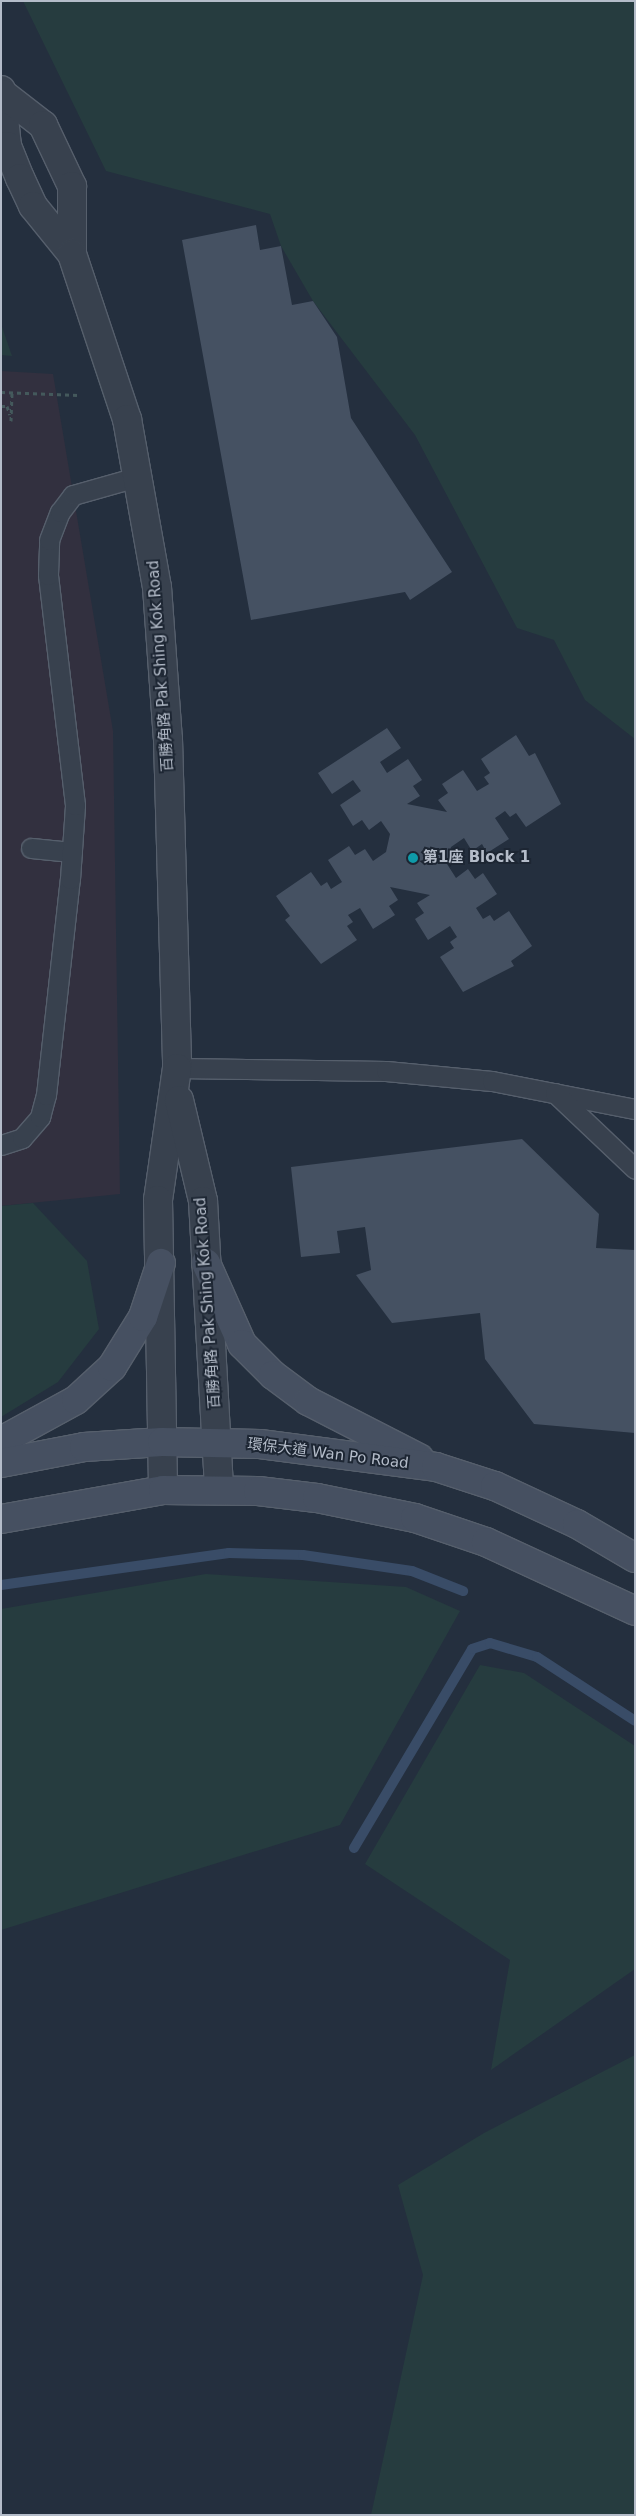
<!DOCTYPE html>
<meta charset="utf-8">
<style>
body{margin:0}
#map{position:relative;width:636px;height:2516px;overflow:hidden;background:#242f3e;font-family:"DejaVu Sans","Noto Sans TC",sans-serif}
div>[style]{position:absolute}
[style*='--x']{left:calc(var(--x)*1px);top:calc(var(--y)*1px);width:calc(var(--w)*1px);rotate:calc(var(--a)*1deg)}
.medical>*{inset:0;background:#32303f}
.green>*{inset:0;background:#263c3f}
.stream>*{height:10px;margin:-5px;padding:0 5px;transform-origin:5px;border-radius:5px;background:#394c67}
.building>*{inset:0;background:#455162}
.path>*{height:3px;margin-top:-1.5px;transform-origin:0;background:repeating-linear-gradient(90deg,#44595c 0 4px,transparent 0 8px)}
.roads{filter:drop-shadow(1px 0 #565f6c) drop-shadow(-1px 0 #565f6c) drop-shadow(0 1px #565f6c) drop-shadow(0 -1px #565f6c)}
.service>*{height:19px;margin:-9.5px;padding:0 9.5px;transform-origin:9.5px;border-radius:9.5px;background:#38414e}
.minor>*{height:28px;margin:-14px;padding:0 14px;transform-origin:14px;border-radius:14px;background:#38414e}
.secondary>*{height:28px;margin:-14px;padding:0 14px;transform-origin:14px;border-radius:14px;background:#465061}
.dots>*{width:14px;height:14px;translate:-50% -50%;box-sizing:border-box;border:2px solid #1d2633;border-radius:50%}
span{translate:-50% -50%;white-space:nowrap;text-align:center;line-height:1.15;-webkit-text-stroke:4px #1d2633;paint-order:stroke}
.street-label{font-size:15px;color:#b4bcc9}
.poi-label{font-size:15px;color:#b4bcc9;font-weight:700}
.left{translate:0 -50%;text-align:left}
.frame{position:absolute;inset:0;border:2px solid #b4bcc9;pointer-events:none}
</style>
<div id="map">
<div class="medical">
<div style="clip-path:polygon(1px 371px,53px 374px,113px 731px,120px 1194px,1px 1206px)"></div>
</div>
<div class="green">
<div style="clip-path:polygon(23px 1px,635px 1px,635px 739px,585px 700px,554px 640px,517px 628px,415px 435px,313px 301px,281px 246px,270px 214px,106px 171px)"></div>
<div style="clip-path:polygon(1px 324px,12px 356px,1px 355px)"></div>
<div style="clip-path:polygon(33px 1203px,87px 1261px,99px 1329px,58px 1382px,1px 1417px,1px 1206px)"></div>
<div style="clip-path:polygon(206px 1574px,406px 1587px,460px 1611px,340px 1825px,1px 1930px,1px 1609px)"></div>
<div style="clip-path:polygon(480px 1665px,524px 1673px,635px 1746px,635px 1969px,491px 2070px,510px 1960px,365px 1864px)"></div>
<div style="clip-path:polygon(635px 2055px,635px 2515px,371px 2515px,423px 2275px,398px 2185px,484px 2133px)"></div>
</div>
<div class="stream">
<div style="--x:1;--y:1585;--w:230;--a:-8"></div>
<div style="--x:229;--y:1553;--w:74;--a:1.5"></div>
<div style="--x:303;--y:1555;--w:110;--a:8.4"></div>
<div style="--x:412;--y:1571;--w:55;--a:21.4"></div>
<div style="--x:354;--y:1848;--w:231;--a:-59.3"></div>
<div style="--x:472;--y:1649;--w:19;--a:-18"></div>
<div style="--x:490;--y:1643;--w:49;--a:16.6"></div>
<div style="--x:537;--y:1657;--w:117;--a:33.1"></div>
</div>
<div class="building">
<div style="clip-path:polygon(256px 225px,260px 250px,281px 246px,292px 305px,313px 301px,337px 337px,351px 418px,452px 572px,410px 600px,405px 592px,251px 620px,182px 240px)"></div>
<div style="clip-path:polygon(387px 728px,401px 748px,380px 762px,387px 773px,408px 759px,422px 780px,413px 786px,420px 796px,407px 804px,447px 812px,438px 800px,448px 793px,442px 784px,463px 770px,477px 791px,489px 784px,484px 777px,490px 773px,481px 759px,516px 735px,529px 756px,535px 753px,561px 804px,526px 827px,516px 813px,510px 817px,505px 811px,495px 818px,509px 839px,487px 853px,482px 844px,472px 851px,464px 838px,451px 847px,447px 864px,456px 878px,468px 869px,475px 879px,483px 873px,497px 894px,476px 908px,483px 919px,490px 915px,494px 921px,509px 911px,532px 946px,511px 961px,514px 966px,463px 992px,440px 957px,454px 948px,450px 942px,457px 937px,450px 926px,428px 940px,415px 919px,424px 913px,417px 903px,430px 895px,390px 887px,398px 900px,389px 906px,395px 915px,373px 929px,360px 908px,348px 915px,353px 922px,347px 926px,357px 940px,321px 964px,285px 920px,290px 916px,276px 896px,311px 872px,321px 886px,327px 882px,331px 889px,342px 882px,328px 860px,349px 846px,355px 855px,365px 849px,373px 861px,386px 852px,390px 834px,381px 821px,369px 830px,362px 820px,353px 826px,340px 805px,361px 791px,353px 780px,332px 794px,318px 773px)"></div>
<div style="clip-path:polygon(522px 1139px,599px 1214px,596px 1248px,635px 1250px,635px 1433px,534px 1424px,485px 1359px,480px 1313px,392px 1323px,356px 1275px,371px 1270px,365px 1227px,337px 1231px,340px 1253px,301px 1257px,291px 1167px)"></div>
</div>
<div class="path">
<div style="--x:1;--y:392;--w:77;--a:2.2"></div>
<div style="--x:1;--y:406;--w:6;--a:0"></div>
<div style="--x:7;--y:406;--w:9;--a:72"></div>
<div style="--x:11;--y:421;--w:28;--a:-88"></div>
</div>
<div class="roads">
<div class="service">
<div style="--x:31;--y:848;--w:41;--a:5.6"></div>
<div style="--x:177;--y:1068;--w:209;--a:0.8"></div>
<div style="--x:386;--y:1071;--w:106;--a:5.4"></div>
<div style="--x:492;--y:1081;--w:146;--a:11.1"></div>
<div style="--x:555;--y:1093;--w:110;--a:43.5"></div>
<div style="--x:1;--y:1145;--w:22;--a:-18"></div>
<div style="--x:22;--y:1138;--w:28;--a:-49"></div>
<div style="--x:40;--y:1117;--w:23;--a:-75"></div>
<div style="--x:46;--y:1095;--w:217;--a:-83.7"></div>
<div style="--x:70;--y:879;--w:74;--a:-86.1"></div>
<div style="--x:75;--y:805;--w:232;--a:-96.7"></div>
<div style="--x:48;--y:575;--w:35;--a:-88"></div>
<div style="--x:49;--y:540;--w:30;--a:-69"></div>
<div style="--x:60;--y:512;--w:21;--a:-53"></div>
<div style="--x:73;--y:495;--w:70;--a:-15.8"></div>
</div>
<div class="minor">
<div style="--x:1;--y:90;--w:56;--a:83.9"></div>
<div style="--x:7;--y:146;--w:35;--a:68"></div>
<div style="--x:20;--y:178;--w:31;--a:65"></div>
<div style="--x:33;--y:206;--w:62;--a:50.9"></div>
<div style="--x:3;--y:94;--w:51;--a:37.8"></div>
<div style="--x:43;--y:125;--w:68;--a:64.6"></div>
<div style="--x:72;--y:186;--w:68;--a:90"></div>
<div style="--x:72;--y:254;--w:174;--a:71.6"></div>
<div style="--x:127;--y:419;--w:171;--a:79.9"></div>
<div style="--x:157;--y:587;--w:152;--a:85.9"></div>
<div style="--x:168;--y:739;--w:329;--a:88.4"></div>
<div style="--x:177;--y:1068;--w:133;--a:98.2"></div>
<div style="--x:158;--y:1200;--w:290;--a:89"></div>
<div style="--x:179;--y:1100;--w:104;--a:76.6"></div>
<div style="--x:203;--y:1201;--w:289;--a:86.8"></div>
</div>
<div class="secondary">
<div style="--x:206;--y:1263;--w:89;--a:66"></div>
<div style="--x:242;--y:1344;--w:44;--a:45"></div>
<div style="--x:273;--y:1375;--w:44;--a:36.6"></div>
<div style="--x:308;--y:1401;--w:125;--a:27.2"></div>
<div style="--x:1;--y:1441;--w:85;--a:-28.7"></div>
<div style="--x:76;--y:1400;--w:49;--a:-42.5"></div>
<div style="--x:112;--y:1367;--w:59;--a:-58.2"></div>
<div style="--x:143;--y:1317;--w:57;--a:-71.6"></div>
<div style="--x:1;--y:1463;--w:85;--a:-10.9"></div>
<div style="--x:84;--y:1447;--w:78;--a:-3.7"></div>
<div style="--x:162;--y:1442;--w:98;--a:1.2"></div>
<div style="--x:260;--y:1444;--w:177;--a:7.4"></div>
<div style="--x:436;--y:1467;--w:62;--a:17.9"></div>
<div style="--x:495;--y:1486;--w:90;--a:24.9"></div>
<div style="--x:577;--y:1524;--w:67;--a:30.4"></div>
<div style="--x:1;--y:1519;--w:165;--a:-10.1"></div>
<div style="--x:163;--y:1490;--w:95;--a:0.6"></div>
<div style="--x:258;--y:1491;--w:59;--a:6.8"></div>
<div style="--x:317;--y:1498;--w:100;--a:11.5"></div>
<div style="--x:415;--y:1518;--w:75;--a:18.7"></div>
<div style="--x:486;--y:1542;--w:164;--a:24.8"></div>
</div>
</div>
<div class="dots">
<div style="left:413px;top:858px;background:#0f9aa8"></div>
</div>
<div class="street-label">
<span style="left:161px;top:666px;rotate:-94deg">百勝角路 Pak Shing Kok Road</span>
<span style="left:208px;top:1303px;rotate:-94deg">百勝角路 Pak Shing Kok Road</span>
<span style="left:328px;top:1454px;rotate:7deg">環保大道 Wan Po Road</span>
</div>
<div class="poi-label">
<span class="left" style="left:423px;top:858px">第1座 Block 1</span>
</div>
<div class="frame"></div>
</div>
